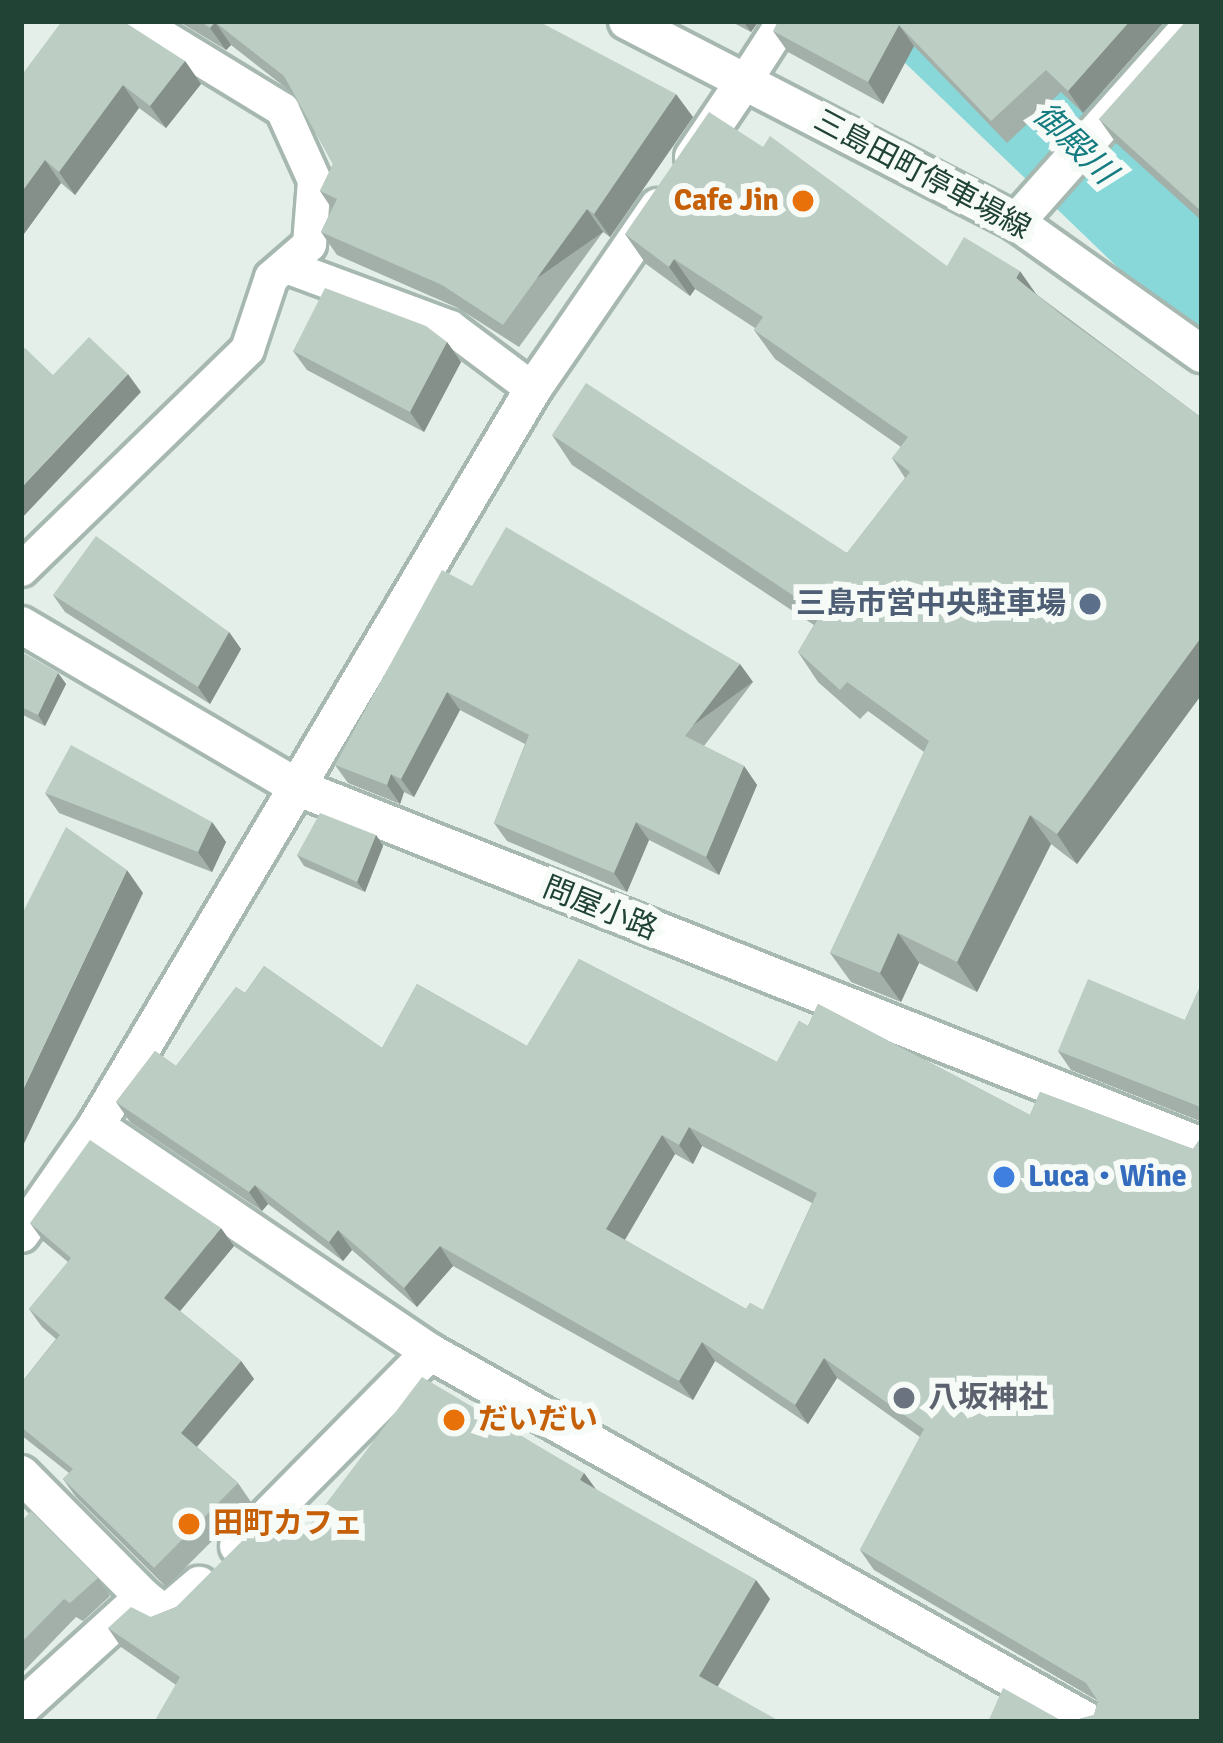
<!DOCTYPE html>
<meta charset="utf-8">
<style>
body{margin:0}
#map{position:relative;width:1223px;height:1743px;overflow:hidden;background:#e4efe9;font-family:Signika,"Noto Sans JP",sans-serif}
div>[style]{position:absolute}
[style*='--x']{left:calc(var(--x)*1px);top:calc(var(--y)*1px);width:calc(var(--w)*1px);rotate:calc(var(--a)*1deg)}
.river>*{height:117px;margin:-58.5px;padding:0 58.5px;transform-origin:58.5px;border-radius:58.5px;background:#88d7d9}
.roads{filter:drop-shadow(3px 0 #a6b8b0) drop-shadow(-3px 0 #a6b8b0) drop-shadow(0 3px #a6b8b0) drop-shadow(0 -3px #a6b8b0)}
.lane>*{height:33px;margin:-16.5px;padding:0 16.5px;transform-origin:16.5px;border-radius:16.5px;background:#fff}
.street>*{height:36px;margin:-18px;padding:0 18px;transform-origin:18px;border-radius:18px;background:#fff}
.secondary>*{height:36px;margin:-18px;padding:0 18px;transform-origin:18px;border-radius:18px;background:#fff}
.wall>*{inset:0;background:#a2b0a9}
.shaded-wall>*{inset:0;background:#849089;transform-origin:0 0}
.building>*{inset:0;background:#bccdc4}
.dots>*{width:33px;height:33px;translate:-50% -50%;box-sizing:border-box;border:6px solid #f6fbf8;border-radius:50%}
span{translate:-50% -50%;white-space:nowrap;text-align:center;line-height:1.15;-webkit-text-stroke:12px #f6fbf8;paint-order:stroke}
.street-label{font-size:30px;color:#214336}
.food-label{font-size:30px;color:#c56008;font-weight:700}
.right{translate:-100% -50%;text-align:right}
.left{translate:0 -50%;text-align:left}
.service-label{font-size:30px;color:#4e5e75;font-weight:700}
.shop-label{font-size:30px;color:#366cbe;font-weight:700}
.worship-label{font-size:30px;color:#5b616d;font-weight:700}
.water-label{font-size:33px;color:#147c80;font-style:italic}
.frame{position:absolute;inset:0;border:24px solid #214336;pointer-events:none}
</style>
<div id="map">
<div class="river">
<div style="--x:946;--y:21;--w:355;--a:43.9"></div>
</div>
<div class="roads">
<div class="lane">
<div style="--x:745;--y:80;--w:70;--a:-57.2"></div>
<div style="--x:286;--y:266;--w:175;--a:20.4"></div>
<div style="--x:450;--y:327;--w:104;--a:36.8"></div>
<div style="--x:21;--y:569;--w:315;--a:-44.2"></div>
<div style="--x:247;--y:349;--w:76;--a:-71.6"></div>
<div style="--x:271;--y:277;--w:50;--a:-41"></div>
<div style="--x:309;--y:244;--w:64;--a:-85.5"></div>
<div style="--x:314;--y:180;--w:78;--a:-114.3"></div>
<div style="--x:282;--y:109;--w:169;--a:-148.6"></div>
</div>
<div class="street">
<div style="--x:693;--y:157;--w:93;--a:-56"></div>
<div style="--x:1016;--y:222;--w:269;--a:-48.3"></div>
<div style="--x:21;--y:625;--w:322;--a:30.4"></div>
<div style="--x:299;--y:788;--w:971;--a:21.63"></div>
<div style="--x:96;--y:1126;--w:403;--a:34.1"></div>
<div style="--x:430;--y:1352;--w:756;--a:29.31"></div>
<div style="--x:21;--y:1234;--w:131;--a:-55.2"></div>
<div style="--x:96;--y:1126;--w:857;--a:-59.33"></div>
<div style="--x:533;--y:389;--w:221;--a:-55.5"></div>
<div style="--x:21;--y:1474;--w:173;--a:45.2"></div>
<div style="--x:238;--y:1546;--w:273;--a:-45.3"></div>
<div style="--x:21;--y:1708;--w:165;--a:-42.3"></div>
<div style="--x:143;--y:1597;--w:28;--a:38"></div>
<div style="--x:165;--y:1614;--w:45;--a:-40.5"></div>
</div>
<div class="secondary">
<div style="--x:627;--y:21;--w:438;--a:27.3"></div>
<div style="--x:1016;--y:222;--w:228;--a:35.4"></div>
</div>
</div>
<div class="wall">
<div style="clip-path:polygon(178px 21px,538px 21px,693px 117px,610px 237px,603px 232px,519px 347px,458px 308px,337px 255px,321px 232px,332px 209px,320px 191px,333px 164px,295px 95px,231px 45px,226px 50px)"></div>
<div style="clip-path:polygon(730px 21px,759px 21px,751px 32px)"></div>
<div style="clip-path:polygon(1165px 21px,1083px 113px,1061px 92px,1007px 143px,914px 46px,883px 104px,788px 52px,773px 31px)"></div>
<div style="clip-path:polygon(1202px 26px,1202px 221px,1116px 143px,1099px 119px)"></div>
<div style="clip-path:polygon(185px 61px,201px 84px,166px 128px,139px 108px,75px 195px,61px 183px,21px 238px,21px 76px)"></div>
<div style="clip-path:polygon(625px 234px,947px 266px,1036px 294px,1202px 418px,1202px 694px,1077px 864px,1051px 844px,977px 992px,919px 963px,901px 1002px,851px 982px,830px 953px,924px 752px,868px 711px,860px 719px,818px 682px,798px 652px,814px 625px,572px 465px,552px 435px,847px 553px,905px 478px,892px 458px,901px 447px,775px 359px,754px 330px,755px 328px,695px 289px,690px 296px,646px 264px)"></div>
<div style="clip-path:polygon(447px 342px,461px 362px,424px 432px,307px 370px,293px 351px)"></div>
<div style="clip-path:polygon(472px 586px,753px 682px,704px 746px,744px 766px,757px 785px,719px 875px,649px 840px,627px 892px,507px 841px,494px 823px,525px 744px,460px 710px,414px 797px,404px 792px,400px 804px,348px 783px,335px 765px)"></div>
<div style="clip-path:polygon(53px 595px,229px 632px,241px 649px,210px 704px,65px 612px)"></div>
<div style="clip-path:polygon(21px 652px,58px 673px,66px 684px,45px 726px,21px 714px)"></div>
<div style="clip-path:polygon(45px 793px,212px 822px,226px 842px,212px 872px,59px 813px)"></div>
<div style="clip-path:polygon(376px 835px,383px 846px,365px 892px,304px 866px,297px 855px)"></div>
<div style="clip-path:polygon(evenodd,579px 959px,777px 1062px,799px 1021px,808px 1026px,818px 1004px,1030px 1115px,1040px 1092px,1193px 1149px,1202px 1136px,1202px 1722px,1068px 1722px,1094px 1715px,1098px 1701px,874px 1570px,860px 1550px,920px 1437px,837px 1378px,808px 1424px,715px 1361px,693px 1400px,453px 1266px,417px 1307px,352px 1250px,343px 1261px,268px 1204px,262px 1211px,130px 1122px,116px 1102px,155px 1051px,176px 1066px,236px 987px,245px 993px,264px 966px,382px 1048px,417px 984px,527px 1046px,579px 959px,702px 1146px,812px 1203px,763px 1310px,750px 1303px,746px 1309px,625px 1240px,675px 1154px,693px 1164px,702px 1146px)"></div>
<div style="clip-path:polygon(1202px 982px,1202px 1122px,1071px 1070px,1058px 1051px,1185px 1020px)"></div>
<div style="clip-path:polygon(30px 1223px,234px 1246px,180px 1311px,241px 1361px,254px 1379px,197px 1447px,238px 1483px,251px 1502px,166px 1587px,76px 1497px,63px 1479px,69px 1473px,21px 1435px,21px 1383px,56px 1339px,42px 1327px,29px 1309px,68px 1262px,43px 1241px)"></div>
<div style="clip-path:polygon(584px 1473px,596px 1490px,756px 1580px,770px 1599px,717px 1687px,176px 1685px,121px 1647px,108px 1628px,151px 1617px,176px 1607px,300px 1538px)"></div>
<div style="clip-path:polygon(21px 1522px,98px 1578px,110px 1596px,83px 1621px,76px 1617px,21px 1674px)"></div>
</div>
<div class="shaded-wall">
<div style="clip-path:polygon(743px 21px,759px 21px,751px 32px)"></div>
<div style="clip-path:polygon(1130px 21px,1165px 21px,1083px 113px,1068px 91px)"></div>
<div style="clip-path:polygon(215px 22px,231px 45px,226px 50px,210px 28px)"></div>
<div style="clip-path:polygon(899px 25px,914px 46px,883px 104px,868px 82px)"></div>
<div style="clip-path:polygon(185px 61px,201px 84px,166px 128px,150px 106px)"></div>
<div style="clip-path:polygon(123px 85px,139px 108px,75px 195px,59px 172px)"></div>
<div style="clip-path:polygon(676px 94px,693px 117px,610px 237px,594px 214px)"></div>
<div style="clip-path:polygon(45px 160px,61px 183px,21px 238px,21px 193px)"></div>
<div style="left:587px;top:209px;width:28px;height:143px;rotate:55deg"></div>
<div style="clip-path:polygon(674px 259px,695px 289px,690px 296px,669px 267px)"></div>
<div style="clip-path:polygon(1020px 271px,1041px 301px,1016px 278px)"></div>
<div style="clip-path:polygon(447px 342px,461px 362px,424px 432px,410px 412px)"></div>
<div style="clip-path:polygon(128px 374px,141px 392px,21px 519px,21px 488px)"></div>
<div style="clip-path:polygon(229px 632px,241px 649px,210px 704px,198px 687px)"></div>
<div style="clip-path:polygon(1200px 639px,1202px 643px,1202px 694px,1077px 864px,1057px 834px)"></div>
<div style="left:740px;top:664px;width:22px;height:91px;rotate:54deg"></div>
<div style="clip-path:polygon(58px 673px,66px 684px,45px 726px,38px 715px)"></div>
<div style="clip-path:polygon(447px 692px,460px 710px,414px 797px,401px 779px)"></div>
<div style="clip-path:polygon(744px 766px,757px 785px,719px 875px,706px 857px)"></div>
<div style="clip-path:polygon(391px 774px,404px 792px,400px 804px,387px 785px)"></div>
<div style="clip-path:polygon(1030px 815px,1051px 844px,977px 992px,957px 962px)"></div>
<div style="clip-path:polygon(212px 822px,226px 842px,212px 872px,198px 852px)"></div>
<div style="clip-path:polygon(636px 822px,649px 840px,627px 892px,614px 873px)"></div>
<div style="clip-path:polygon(376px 835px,383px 846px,365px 892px,357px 882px)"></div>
<div style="clip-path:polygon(127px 870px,143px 893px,21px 1150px,21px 1094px)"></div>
<div style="clip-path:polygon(898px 933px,919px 963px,901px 1002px,880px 973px)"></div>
<div style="clip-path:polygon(689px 1127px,702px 1146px,693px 1164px,679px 1145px)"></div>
<div style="clip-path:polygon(662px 1135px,675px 1154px,620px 1248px,606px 1229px)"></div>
<div style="clip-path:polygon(255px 1185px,268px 1204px,262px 1211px,249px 1192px)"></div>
<div style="clip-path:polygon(221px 1228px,234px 1246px,176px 1316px,164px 1298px)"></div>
<div style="clip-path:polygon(338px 1230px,352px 1250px,343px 1261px,329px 1242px)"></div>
<div style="clip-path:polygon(440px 1246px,453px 1266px,417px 1307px,404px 1288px)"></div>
<div style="clip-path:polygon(702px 1342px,715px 1361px,693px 1400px,679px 1381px)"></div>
<div style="clip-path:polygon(824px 1358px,837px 1378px,808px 1424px,795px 1405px)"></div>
<div style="clip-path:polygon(241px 1361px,254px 1379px,193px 1451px,181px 1433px)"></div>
<div style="clip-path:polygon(584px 1473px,598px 1492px,580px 1480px)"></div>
<div style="clip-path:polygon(756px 1580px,770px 1599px,712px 1696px,699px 1676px)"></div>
</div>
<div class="building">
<div style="clip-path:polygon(62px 21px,123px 21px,185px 61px,150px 106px,123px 85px,59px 172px,45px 160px,21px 193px,21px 76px)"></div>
<div style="clip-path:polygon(200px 21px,538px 21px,676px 94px,594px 214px,587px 209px,503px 325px,442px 285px,321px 232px,337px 199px,320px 191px,333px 164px,284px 76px,215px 22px,210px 28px)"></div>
<div style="clip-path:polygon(778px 21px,1130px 21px,1068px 91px,1046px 70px,991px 121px,899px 25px,868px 82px,773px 31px)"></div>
<div style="clip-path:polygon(1186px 21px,1196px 21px,1202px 26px,1202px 212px,1099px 119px)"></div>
<div style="clip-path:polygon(709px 112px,763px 147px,770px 136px,947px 266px,964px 237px,1020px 271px,1016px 278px,1063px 316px,1202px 418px,1202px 641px,1200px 639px,1057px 834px,1030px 815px,957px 962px,898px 933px,880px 973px,830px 953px,929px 741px,847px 682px,840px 690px,798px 652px,821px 614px,552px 435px,586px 383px,847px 553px,910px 472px,892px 458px,908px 437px,754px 330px,763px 317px,674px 259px,669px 267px,625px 234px)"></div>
<div style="clip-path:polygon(325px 288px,426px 326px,447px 342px,410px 412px,293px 351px)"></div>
<div style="clip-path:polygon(89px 337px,128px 374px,21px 488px,21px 352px,25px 348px,53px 375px)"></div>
<div style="clip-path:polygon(506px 527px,740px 664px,685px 736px,744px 766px,706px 857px,636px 822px,614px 873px,494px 823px,529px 735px,447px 692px,401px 779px,391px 774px,387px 785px,335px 765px,442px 570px,472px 586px)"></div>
<div style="clip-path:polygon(96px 536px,229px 632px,198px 687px,53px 595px)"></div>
<div style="clip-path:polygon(21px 652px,58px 673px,38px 715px,21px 707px)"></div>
<div style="clip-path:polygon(71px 745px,212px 822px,198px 852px,45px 793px)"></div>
<div style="clip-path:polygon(320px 813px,376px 835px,357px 882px,297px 855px)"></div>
<div style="clip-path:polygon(66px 827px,127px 870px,21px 1094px,21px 916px)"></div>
<div style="clip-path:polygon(evenodd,579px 959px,777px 1062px,799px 1021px,808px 1026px,818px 1004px,1030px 1115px,1040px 1092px,1193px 1149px,1202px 1136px,1202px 1722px,1068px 1722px,1094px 1715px,1098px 1701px,1086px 1683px,860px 1550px,924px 1429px,824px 1358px,795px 1405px,702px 1342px,679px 1381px,440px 1246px,404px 1288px,338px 1230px,329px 1242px,255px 1185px,249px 1192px,116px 1102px,155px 1051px,176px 1066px,236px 987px,245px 993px,264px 966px,382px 1048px,417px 984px,527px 1046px,579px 959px,689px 1127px,817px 1193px,763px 1310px,750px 1303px,746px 1309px,606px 1229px,662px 1135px,679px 1145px,689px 1127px)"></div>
<div style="clip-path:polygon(1088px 979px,1185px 1020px,1202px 982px,1202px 1112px,1198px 1106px,1058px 1051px)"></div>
<div style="clip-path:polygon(90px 1140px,221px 1228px,164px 1298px,241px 1361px,181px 1433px,238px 1483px,154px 1568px,63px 1479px,73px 1469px,21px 1427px,21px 1383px,60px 1335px,29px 1309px,71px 1258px,30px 1223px)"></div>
<div style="clip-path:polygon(422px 1377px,584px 1473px,580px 1480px,756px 1580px,699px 1676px,781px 1722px,154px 1722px,180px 1677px,108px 1628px,131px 1607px,151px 1617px,176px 1607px,271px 1512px,300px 1538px)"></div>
<div style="clip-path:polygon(31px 1511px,98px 1578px,70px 1603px,64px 1599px,21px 1643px,21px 1522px)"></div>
<div style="clip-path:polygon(1003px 1688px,1064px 1722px,988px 1722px)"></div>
</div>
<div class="dots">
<div style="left:803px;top:201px;background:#e8710a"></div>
<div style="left:1090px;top:604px;background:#5c6f8a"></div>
<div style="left:1004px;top:1177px;background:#3f7fe0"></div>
<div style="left:904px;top:1398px;background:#6b7280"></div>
<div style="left:454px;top:1420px;background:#e8710a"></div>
<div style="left:189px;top:1524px;background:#e8710a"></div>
</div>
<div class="street-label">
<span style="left:922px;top:175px;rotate:28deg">三島田町停車場線</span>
<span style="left:600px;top:909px;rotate:22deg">問屋小路</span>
</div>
<div class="food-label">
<span class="right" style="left:779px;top:201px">Cafe Jin</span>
<span class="left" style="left:478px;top:1420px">だいだい</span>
<span class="left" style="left:213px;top:1524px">田町カフェ</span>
</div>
<div class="service-label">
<span class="right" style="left:1066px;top:604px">三島市営中央駐車場</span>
</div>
<div class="shop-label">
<span class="left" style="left:1028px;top:1177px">Luca・Wine</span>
</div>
<div class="worship-label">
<span class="left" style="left:928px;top:1398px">八坂神社</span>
</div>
<div class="water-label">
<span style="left:1074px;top:144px;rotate:44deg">御殿川</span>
</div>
<div class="frame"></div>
</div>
